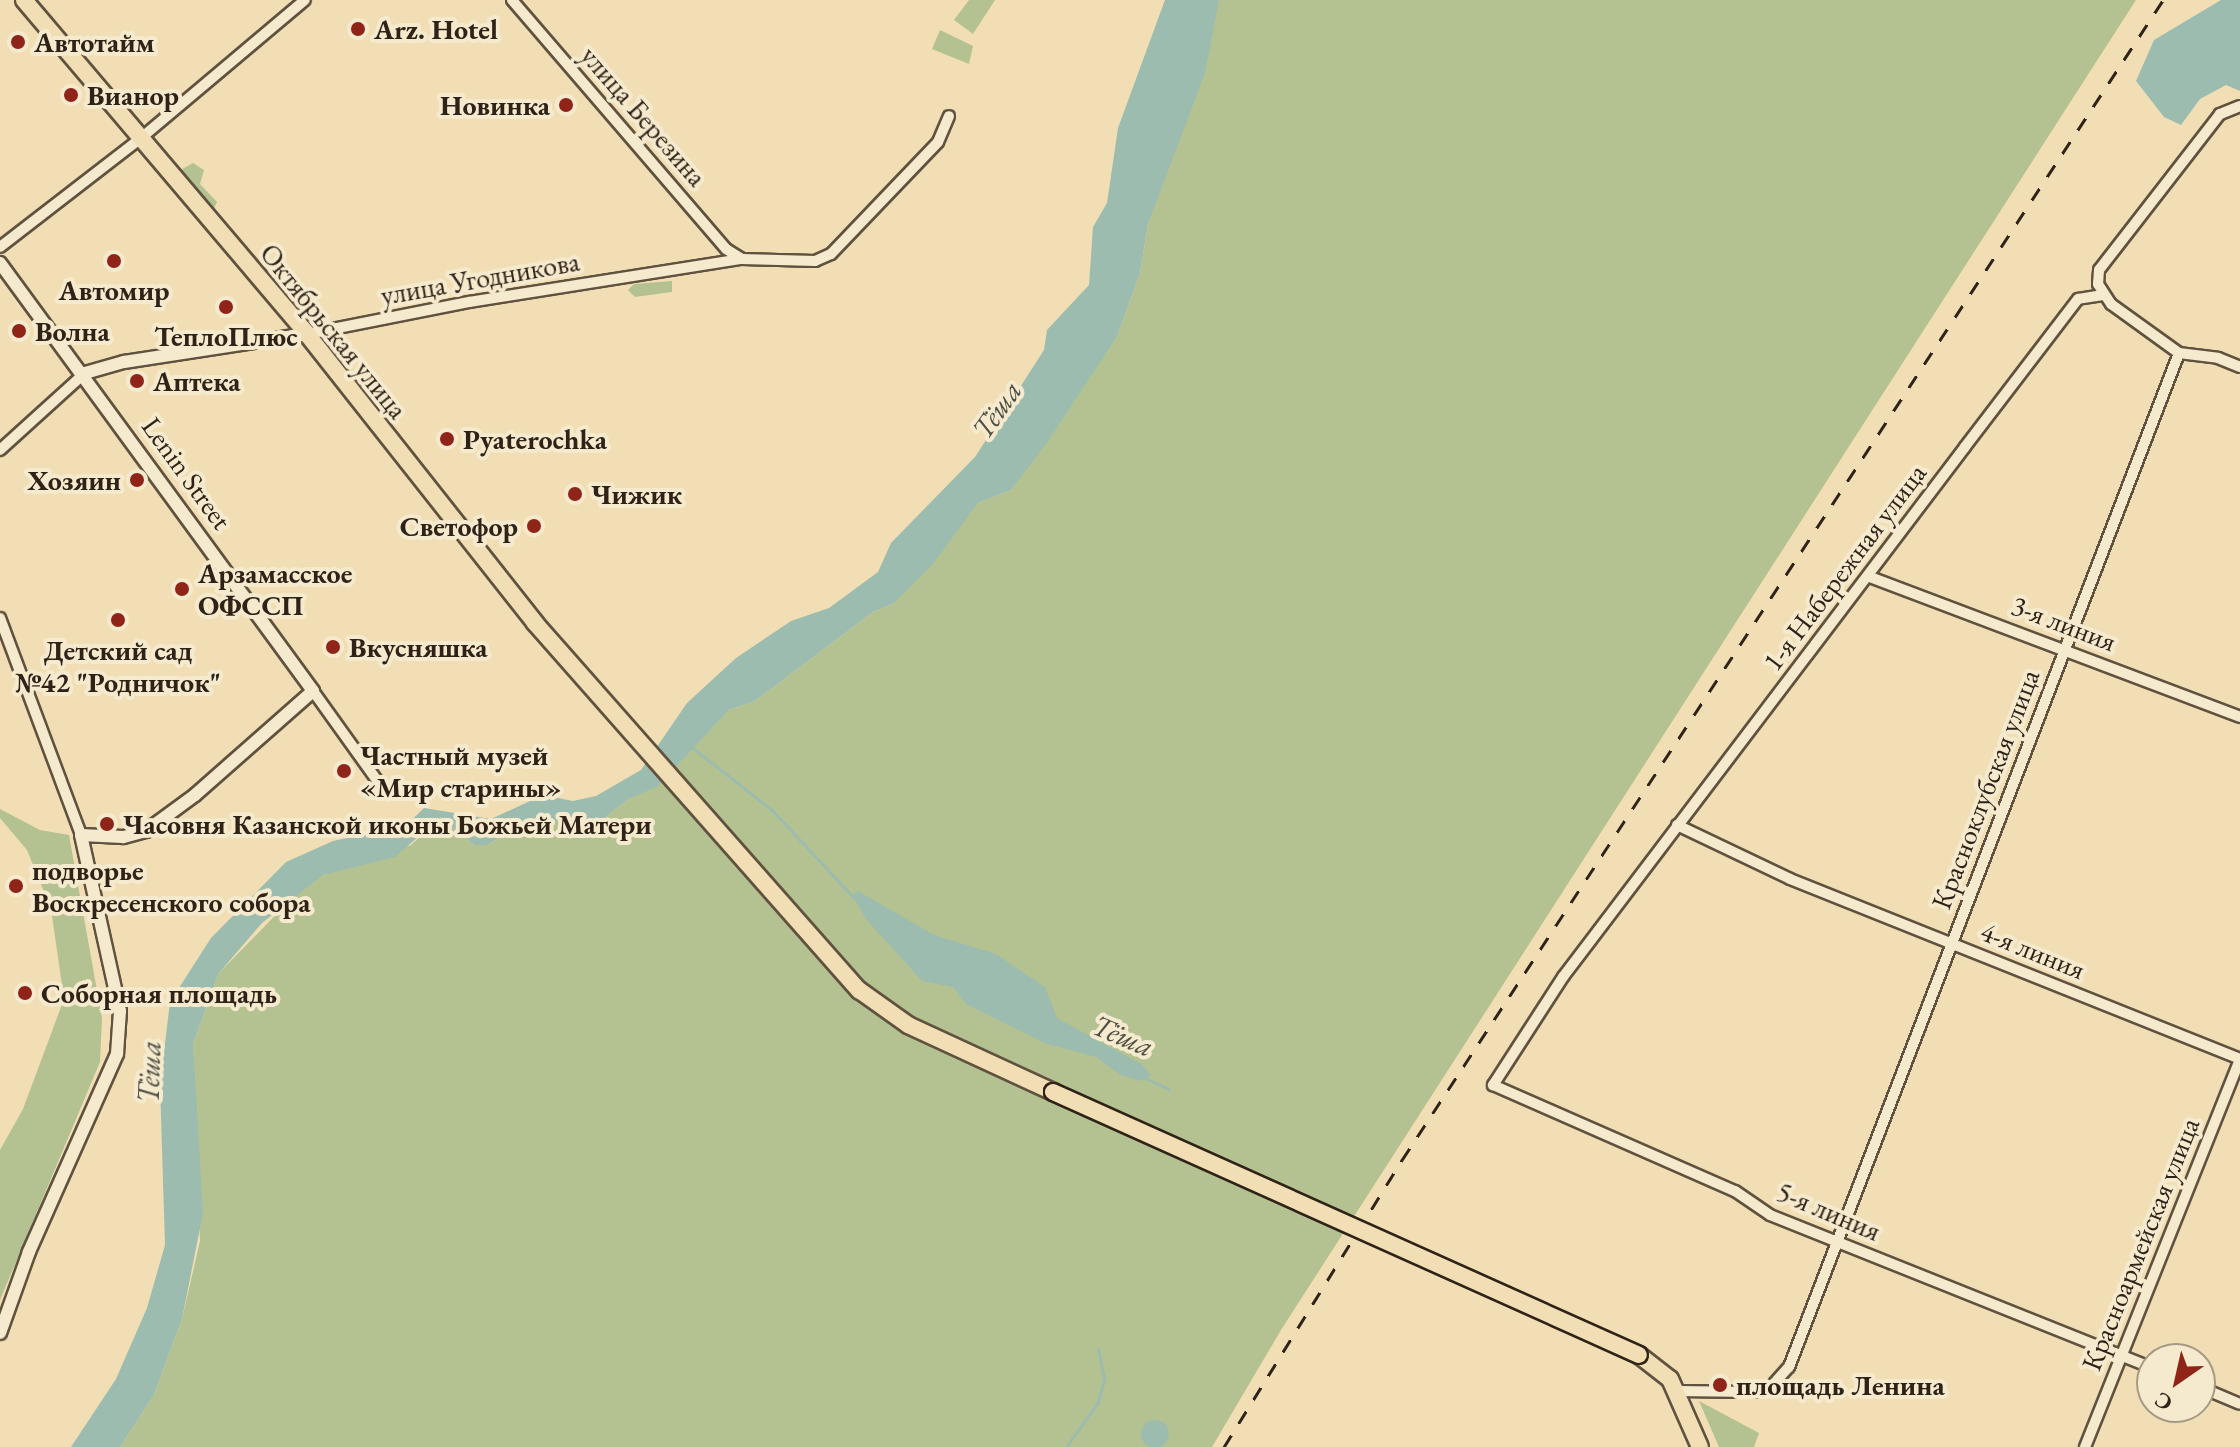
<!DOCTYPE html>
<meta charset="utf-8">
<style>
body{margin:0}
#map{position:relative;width:2240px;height:1447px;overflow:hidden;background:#f1deb4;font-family:"EB Garamond",serif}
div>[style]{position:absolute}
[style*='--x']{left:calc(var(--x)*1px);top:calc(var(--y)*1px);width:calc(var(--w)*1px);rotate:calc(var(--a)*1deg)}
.green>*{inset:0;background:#b4c291}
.water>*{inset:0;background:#9bbcae}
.round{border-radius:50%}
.stream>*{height:3px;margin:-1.5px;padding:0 1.5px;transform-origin:1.5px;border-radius:1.5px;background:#9bbcae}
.roads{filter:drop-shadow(2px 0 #60523f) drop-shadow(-2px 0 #60523f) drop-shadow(0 2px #60523f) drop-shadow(0 -2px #60523f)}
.minor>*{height:10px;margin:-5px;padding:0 5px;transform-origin:5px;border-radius:5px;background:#f6eace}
.tertiary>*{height:12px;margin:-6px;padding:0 6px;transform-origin:6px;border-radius:6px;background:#f6eace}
.primary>*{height:16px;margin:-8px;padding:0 8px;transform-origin:8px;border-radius:8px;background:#f1deb4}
.rail>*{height:3px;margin-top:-1.5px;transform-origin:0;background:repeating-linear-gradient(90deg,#2f2318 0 14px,transparent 0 28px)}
.bridges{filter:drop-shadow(2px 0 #2f2318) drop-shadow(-2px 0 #2f2318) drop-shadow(0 2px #2f2318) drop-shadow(0 -2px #2f2318)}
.primary-bridge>*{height:16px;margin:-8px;padding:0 8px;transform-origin:8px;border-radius:8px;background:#f1deb4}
.dots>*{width:22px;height:22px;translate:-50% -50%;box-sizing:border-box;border:4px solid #f6eace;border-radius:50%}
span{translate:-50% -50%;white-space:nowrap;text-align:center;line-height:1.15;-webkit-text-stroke:8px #f6eace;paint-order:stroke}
.poi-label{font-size:28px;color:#2f2318;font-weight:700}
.left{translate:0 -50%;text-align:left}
.right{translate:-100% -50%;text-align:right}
.street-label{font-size:28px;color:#2f2318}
.water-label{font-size:30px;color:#4f5145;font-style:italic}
.north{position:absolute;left:2136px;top:1343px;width:80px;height:80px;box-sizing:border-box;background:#f6eace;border:2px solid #a69a85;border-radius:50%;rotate:214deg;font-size:22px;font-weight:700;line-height:32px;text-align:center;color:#2f2318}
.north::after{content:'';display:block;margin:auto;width:28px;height:36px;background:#8f2418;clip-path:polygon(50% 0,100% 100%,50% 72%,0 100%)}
</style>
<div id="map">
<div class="green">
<div style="clip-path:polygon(969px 0,995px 0,973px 34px,954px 20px)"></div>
<div style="clip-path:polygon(1219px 0,2136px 0,1281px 1330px,1212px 1447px,120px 1447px,154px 1395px,182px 1319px,200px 1241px,193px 1044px,219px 973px,301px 889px,323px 875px,411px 845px,441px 817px,474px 845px,488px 845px,519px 824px,546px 817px,572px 827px,599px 822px,629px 799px,658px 785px,729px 710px,755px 701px,873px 612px,893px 604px,978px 503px,1011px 490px,1117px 337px,1140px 273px,1148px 224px)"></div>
<div style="clip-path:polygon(940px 30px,973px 46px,969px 64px,932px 49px)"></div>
<div style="clip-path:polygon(193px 163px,204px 170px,200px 184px,217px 202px,212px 213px,177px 172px)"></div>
<div style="clip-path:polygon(672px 281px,672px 292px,635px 297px,628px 290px,634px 284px)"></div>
<div style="clip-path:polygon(0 809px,40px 830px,69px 835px,102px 1018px,100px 1062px,0 1300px,0 1150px,23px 1109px,64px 999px,51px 909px,27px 850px,0 818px)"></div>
<div style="clip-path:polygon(1699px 1401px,1759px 1433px,1754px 1447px,1719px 1447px)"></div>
</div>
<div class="water">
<div style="clip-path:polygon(1165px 0,1219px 0,1205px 73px,1148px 224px,1140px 273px,1117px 337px,1046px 444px,1011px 490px,978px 503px,933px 564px,893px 604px,873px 612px,755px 701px,729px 710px,658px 786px,629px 799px,599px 822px,572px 827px,546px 817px,519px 824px,488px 845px,474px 845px,441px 817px,395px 857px,323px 875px,262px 923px,219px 973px,193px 1044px,203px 1213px,182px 1319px,154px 1395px,120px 1447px,71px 1447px,116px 1379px,147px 1308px,165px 1245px,160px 1085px,170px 1002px,211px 938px,286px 862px,333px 841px,371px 833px,395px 836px,424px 808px,491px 819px,543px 795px,573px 801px,596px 796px,641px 770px,687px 703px,736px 658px,791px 621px,829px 608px,878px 572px,891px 543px,975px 457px,1044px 350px,1047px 330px,1089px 285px,1093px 227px,1107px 203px,1118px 128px)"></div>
<div style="clip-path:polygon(2221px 0,2240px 0,2240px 91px,2226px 85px,2200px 99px,2181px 125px,2164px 117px,2136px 81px,2154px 40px)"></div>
<div style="clip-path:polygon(858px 891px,934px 935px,996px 954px,1045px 987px,1057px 1018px,1141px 1064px,1151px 1075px,1141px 1081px,1121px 1075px,1096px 1057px,1047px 1044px,966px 1004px,953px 987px,922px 981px,866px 919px,853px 896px)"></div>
<div class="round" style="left:1141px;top:1420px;width:28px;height:28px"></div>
</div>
<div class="stream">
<div style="--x:689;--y:745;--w:105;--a:38.1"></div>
<div style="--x:772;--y:810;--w:123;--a:47"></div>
<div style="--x:1143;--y:1077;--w:29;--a:25"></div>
<div style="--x:1066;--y:1447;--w:55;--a:-54.6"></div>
<div style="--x:1098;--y:1402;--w:24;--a:-75"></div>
<div style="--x:1104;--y:1379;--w:31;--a:-101"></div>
</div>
<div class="roads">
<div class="minor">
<div style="--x:512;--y:0;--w:328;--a:49.3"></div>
<div style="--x:726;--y:249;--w:19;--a:32"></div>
<div style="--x:2240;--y:106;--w:22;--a:158"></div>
<div style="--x:2220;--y:114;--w:197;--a:127.8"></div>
<div style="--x:2099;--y:270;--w:14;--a:94"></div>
<div style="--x:2098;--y:284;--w:24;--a:57"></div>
<div style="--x:2111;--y:304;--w:84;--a:35.8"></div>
<div style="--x:2179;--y:353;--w:39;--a:7"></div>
<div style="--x:2218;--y:358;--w:24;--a:22"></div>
<div style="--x:0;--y:247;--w:178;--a:-37.7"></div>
<div style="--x:141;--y:138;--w:214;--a:-40.1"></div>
<div style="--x:2103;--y:295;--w:25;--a:171"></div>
<div style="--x:2078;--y:299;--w:186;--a:127.4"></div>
<div style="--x:1965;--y:447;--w:665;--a:127.18"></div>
<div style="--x:1563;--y:977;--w:129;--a:122.9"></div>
<div style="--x:1493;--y:1085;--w:264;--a:23.7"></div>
<div style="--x:1735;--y:1191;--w:42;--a:34.4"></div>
<div style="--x:1770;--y:1215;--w:412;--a:21.8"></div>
<div style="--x:307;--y:334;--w:165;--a:-11.2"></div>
<div style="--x:469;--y:302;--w:276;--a:-9"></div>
<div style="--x:742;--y:259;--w:73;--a:1.6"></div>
<div style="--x:815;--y:261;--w:17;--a:-24"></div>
<div style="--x:831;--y:254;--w:155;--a:-46.3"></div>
<div style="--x:938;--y:142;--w:28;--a:-67"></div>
<div style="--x:0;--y:450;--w:115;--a:-42.2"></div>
<div style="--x:1870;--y:577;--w:396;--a:20.7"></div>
<div style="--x:0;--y:618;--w:232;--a:69.5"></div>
<div style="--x:313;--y:691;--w:125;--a:54.4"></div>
<div style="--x:1677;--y:825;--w:125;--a:25.5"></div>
<div style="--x:1790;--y:879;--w:485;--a:21.8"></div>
<div style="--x:2200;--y:1387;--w:43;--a:23"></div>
<div style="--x:1677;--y:1391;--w:75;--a:0.8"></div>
<div style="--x:1752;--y:1392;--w:17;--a:-10"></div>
<div style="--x:1769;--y:1389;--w:30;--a:-48"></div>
<div style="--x:1789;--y:1367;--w:1086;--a:-68.96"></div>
<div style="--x:2085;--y:1447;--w:417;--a:-68.2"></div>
</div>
<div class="tertiary">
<div style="--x:0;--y:263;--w:530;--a:53.82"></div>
<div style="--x:313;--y:691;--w:157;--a:138.6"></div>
<div style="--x:195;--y:795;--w:61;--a:143.7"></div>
<div style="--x:146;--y:831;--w:24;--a:165"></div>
<div style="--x:123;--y:837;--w:42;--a:-177.3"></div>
<div style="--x:81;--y:835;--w:180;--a:77.5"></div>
<div style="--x:120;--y:1011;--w:43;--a:94"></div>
<div style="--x:117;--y:1054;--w:217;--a:114"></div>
<div style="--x:29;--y:1252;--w:86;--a:109.7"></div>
<div style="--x:85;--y:373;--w:41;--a:-15.8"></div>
<div style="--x:124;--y:362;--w:185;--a:-8.7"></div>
</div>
<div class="primary">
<div style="--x:24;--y:0;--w:438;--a:49.7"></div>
<div style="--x:307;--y:334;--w:368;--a:51.7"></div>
<div style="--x:535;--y:623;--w:490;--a:48.6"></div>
<div style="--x:859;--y:990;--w:60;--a:35.5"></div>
<div style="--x:908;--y:1025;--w:160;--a:24.8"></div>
<div style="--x:1639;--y:1355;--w:39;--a:38"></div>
<div style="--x:1670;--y:1379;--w:74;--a:66.2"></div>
</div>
</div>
<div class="rail">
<div style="--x:1224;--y:1447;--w:338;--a:-58.2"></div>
<div style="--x:1402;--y:1160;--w:1387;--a:-56.73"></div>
</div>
<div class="bridges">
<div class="primary-bridge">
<div style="--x:1053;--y:1092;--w:642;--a:24.17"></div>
</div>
</div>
<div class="dots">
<div style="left:358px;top:29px;background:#8f2418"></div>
<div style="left:18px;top:42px;background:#8f2418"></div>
<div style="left:71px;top:95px;background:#8f2418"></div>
<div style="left:566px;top:105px;background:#8f2418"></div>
<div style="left:114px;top:261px;background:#8f2418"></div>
<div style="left:226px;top:307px;background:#8f2418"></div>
<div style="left:19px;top:331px;background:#8f2418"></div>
<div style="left:137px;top:381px;background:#8f2418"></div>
<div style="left:447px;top:439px;background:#8f2418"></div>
<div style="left:137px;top:480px;background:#8f2418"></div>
<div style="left:575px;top:494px;background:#8f2418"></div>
<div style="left:534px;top:526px;background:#8f2418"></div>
<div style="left:182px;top:589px;background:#8f2418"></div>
<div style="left:118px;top:620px;background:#8f2418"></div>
<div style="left:333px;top:647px;background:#8f2418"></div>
<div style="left:344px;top:771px;background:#8f2418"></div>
<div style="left:107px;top:824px;background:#8f2418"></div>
<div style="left:16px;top:886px;background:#8f2418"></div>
<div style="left:25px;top:993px;background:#8f2418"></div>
<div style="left:1720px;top:1385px;background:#8f2418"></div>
</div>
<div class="poi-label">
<span class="left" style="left:374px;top:29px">Arz. Hotel</span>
<span class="left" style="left:34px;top:42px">Автотайм</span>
<span class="left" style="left:87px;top:95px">Вианор</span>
<span class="right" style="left:550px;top:105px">Новинка</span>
<span style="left:114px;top:290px">Автомир</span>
<span class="left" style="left:35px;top:331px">Волна</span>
<span style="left:226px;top:336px">ТеплоПлюс</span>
<span class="left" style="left:153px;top:381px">Аптека</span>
<span class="left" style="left:463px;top:439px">Pyaterochka</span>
<span class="right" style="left:121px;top:480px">Хозяин</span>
<span class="left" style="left:591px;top:494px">Чижик</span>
<span class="right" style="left:518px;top:526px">Светофор</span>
<span class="left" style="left:198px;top:589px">Арзамасское<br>ОФССП</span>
<span class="left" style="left:349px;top:647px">Вкусняшка</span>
<span style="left:118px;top:666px">Детский сад<br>№42 "Родничок"</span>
<span class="left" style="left:360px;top:771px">Частный музей<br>«Мир старины»</span>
<span class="left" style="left:123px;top:824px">Часовня Казанской иконы Божьей Матери</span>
<span class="left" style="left:32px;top:886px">подворье<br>Воскресенского собора</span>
<span class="left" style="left:41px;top:993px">Соборная площадь</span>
<span class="left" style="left:1736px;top:1385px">площадь Ленина</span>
</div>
<div class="street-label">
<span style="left:644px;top:116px;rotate:49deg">улица Березина</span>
<span style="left:480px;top:278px;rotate:-10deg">улица Угодникова</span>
<span style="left:334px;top:331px;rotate:51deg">Октябрьская улица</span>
<span style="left:187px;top:473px;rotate:54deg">Lenin Street</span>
<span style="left:1844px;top:567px;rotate:-53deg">1-я Набережная улица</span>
<span style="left:2064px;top:623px;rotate:21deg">3-я линия</span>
<span style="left:1985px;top:789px;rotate:-69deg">Красноклубская улица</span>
<span style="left:2033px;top:950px;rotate:22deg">4-я линия</span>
<span style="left:1829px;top:1211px;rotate:23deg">5-я линия</span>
<span style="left:2140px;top:1244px;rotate:-68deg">Красноармейская улица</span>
</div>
<div class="water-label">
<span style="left:997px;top:410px;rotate:-55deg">Тёша</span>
<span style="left:1123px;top:1036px;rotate:23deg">Тёша</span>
<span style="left:150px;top:1072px;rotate:-88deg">Тёша</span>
</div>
<div class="north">С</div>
</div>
